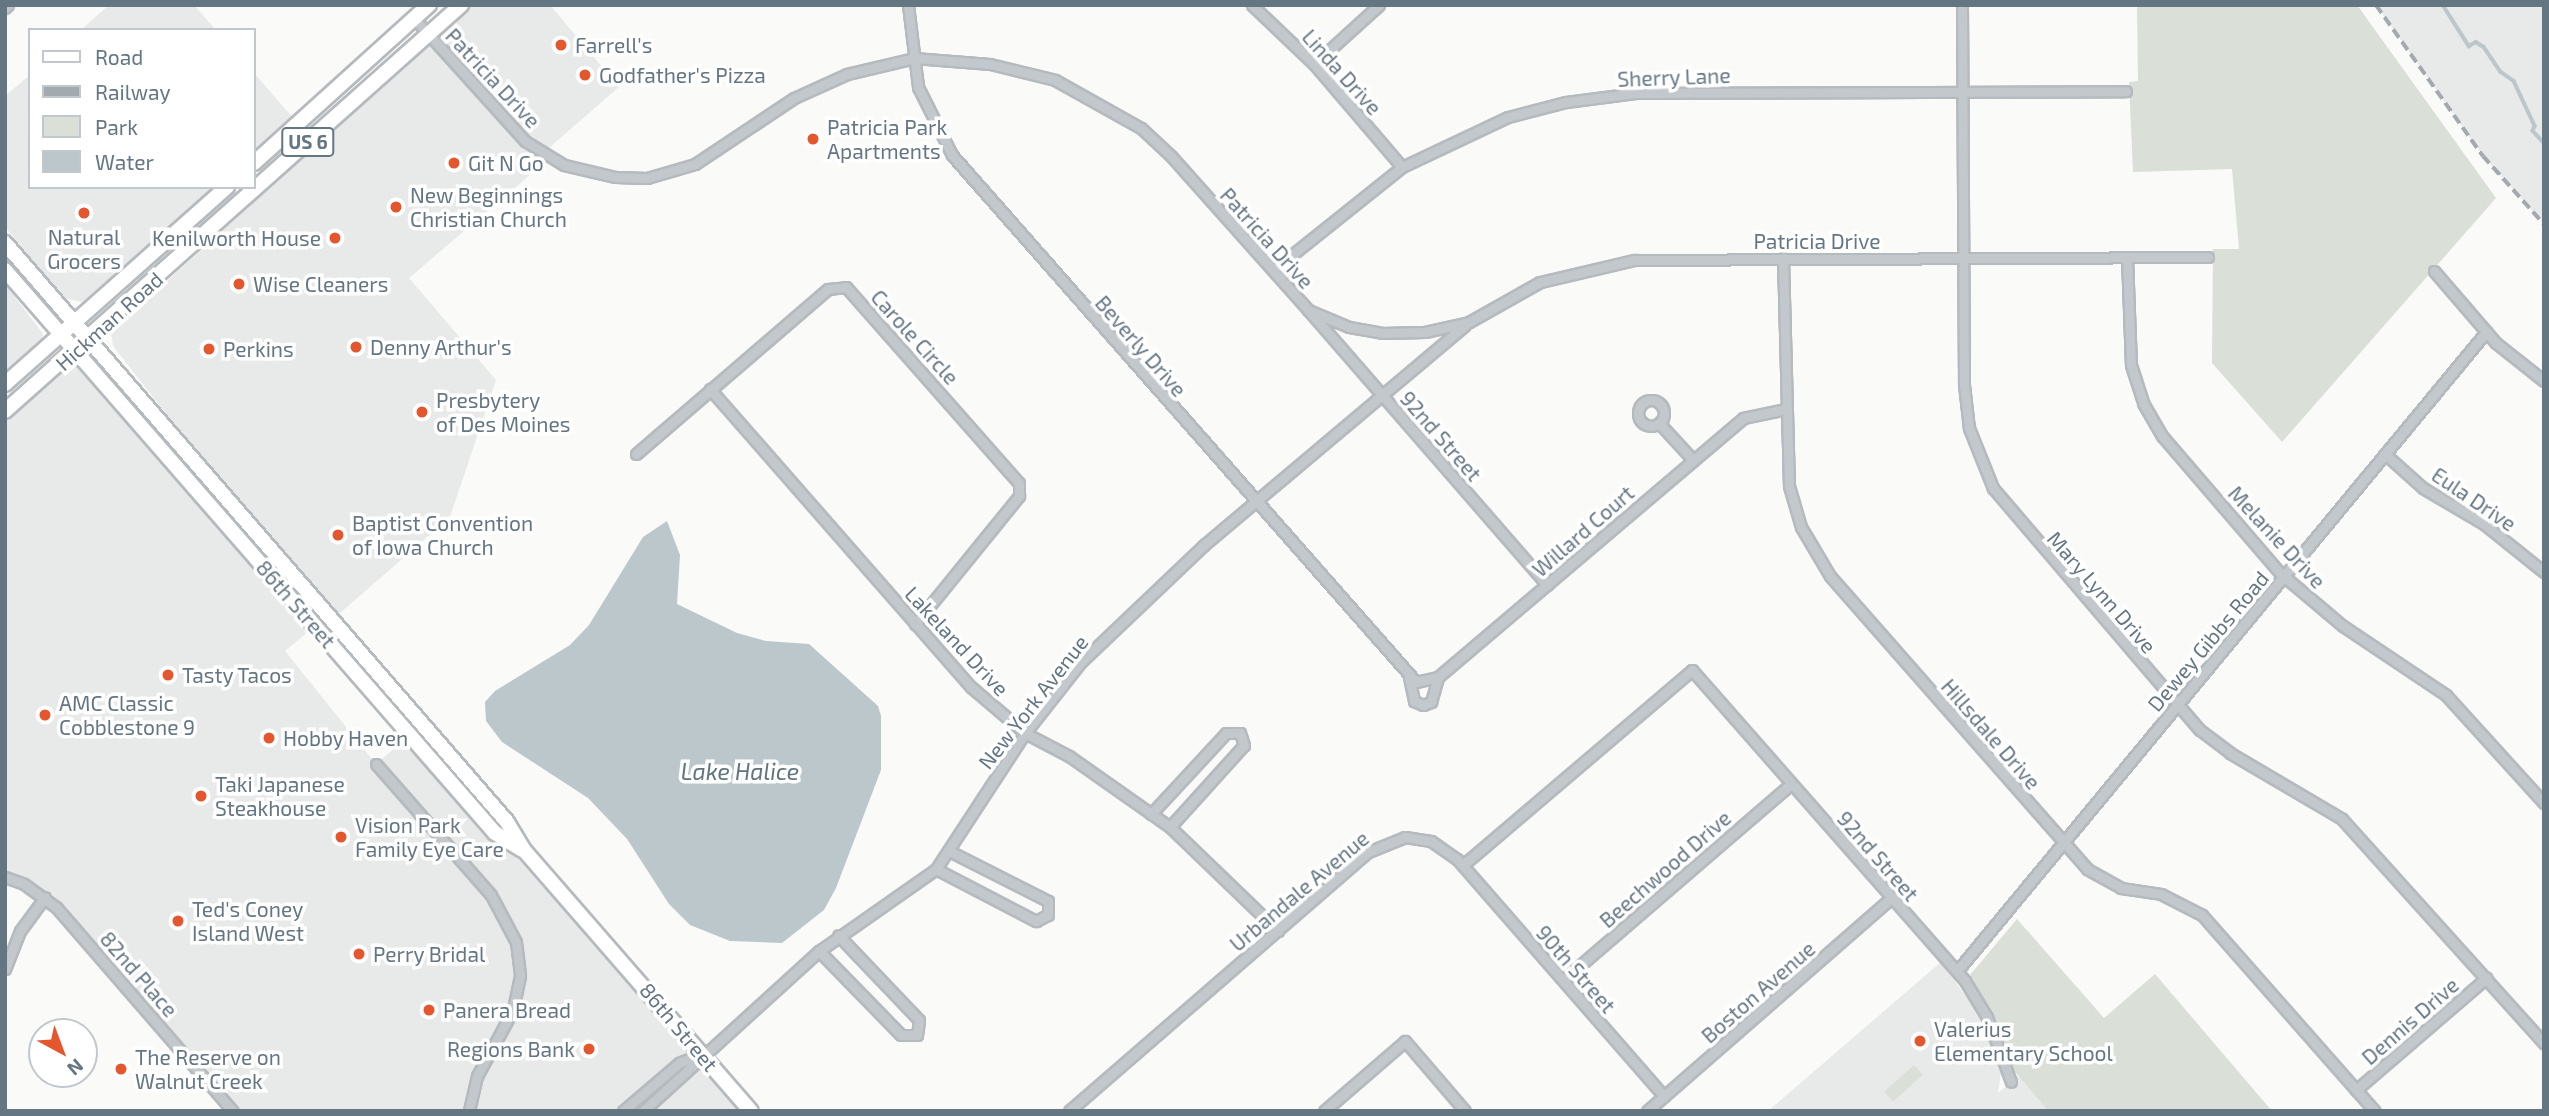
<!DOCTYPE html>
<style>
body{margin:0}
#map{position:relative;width:2549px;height:1116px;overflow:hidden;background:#fafaf8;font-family:"Exo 2",sans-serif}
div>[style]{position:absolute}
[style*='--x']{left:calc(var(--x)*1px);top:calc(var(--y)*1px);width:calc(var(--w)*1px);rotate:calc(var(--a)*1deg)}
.built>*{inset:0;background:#e8e9e9}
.green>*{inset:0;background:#dadfd7;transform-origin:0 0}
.water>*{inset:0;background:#bbc7cb}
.stream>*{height:3.5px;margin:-1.75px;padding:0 1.75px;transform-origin:1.75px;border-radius:1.75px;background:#bbc7cb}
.roads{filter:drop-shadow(2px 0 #b5babe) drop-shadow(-2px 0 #b5babe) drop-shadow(0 2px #b5babe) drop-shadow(0 -2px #b5babe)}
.street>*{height:9px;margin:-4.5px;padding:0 4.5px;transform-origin:4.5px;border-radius:4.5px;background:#c3c8cc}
.street>.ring{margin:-4.5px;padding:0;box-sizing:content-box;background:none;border:9px solid #c3c8cc;border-radius:50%}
.primary>*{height:14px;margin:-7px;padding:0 7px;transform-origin:7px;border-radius:7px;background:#fff}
.rail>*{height:3.5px;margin-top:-1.75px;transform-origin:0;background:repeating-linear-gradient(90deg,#a2aab0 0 10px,transparent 0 15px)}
.dots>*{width:19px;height:19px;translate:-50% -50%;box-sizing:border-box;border:4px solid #fff;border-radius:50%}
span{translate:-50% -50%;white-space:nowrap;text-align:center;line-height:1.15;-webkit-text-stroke:7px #fff;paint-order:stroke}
.shield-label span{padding:2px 5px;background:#fff;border:2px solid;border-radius:5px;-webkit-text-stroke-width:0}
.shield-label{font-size:19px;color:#657683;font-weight:700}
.poi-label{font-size:21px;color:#657683}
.left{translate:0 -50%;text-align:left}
.right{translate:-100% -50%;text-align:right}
.street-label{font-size:21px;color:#657683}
.water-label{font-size:23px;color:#60757c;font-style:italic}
.frame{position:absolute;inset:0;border:7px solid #657683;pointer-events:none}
.legend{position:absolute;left:28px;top:28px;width:228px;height:161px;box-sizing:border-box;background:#fff;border:2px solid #c1c8cd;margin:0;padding:9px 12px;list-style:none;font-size:21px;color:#657683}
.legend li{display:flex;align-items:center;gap:14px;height:35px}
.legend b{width:35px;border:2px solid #c1c8cd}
.north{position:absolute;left:28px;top:1018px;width:70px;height:70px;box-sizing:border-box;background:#fff;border:2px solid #c1c8cd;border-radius:50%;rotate:139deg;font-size:19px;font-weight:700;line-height:28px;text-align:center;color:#657683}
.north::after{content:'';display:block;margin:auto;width:24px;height:32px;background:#e4572e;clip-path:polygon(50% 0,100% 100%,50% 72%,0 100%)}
</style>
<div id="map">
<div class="built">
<div style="clip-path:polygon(109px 5px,194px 5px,216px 30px,81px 30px)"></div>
<div style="clip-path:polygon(470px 5px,550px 5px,619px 87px,543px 153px,550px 158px,409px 278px,496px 380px,450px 517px,339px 614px,189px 443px,113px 346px,111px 332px)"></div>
<div style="clip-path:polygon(2376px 5px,2544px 5px,2544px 224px,2483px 156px)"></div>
<div style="clip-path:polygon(254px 73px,294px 119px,254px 157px)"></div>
<div style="clip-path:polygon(30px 75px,30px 187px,220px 187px,82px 302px,64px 298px,5px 227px,5px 96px)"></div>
<div style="clip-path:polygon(5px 284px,43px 334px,41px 345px,5px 377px)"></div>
<div style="clip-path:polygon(75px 352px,315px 626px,285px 651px,376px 764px,410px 735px,495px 833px,523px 849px,751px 1111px,233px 1111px,63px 914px,5px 877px,5px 411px)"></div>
<div style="clip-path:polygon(1941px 962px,1983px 1020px,2001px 1072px,1998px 1093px,2018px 1076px,2048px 1111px,1768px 1111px)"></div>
</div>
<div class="green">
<div style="clip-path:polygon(2137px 5px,2357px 5px,2496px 198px,2282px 442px,2212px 363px,2213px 249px,2239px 249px,2232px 169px,2133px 172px,2129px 82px,2138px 81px)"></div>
<div style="clip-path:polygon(2017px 919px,2104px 1018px,2155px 974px,2272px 1111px,2048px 1111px,2015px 1072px,1991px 1011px,1970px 975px)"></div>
<div style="left:1914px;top:1065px;width:13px;height:40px;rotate:48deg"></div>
</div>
<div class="water">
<div style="clip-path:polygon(667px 521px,680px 555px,677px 604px,737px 633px,766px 641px,809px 644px,878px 706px,881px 716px,881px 770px,836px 888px,824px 910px,782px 943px,730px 941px,690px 925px,669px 904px,627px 839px,588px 798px,502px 742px,486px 721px,485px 702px,495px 691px,570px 645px,589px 625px,643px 537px)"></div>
</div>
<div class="stream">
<div style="--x:2443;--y:5;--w:49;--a:57.6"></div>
<div style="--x:2469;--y:46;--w:8;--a:-30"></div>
<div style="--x:2476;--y:42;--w:9;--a:32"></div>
<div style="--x:2484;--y:47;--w:30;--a:56"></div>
<div style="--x:2501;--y:72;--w:16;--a:35"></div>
<div style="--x:2514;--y:81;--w:50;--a:65"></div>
<div style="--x:2535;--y:126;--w:5;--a:112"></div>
<div style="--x:2533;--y:131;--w:16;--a:47"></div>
</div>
<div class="roads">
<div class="street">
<div style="--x:908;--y:5;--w:83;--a:83"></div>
<div style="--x:918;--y:87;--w:76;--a:63.4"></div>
<div style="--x:952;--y:155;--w:702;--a:48.64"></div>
<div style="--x:1416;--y:682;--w:23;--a:-13"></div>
<div style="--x:1438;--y:677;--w:400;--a:-40.3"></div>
<div style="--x:1743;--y:418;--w:44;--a:-11.8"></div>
<div style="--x:1252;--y:5;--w:86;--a:43.6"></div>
<div style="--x:1314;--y:64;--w:135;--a:49.5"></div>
<div style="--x:1962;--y:5;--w:380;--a:89.7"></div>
<div style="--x:1964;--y:385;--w:43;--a:83.4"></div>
<div style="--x:1969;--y:428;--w:65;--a:68.2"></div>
<div style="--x:1993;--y:488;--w:318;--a:49.5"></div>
<div style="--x:2200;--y:730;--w:38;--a:37"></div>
<div style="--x:2230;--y:753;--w:130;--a:30.5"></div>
<div style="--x:2342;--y:819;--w:302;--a:48"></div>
<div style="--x:5;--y:8;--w:4;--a:-45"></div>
<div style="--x:414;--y:18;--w:166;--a:47.9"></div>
<div style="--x:525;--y:141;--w:46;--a:31.6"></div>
<div style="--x:564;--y:165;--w:52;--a:13.2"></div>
<div style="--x:615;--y:177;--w:32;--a:2"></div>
<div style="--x:647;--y:178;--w:50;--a:-16.3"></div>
<div style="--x:695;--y:164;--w:119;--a:-33.7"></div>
<div style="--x:794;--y:98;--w:58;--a:-24.4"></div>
<div style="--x:847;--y:74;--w:69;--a:-13.4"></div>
<div style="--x:914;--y:58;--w:76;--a:4.5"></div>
<div style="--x:990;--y:64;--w:67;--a:13.8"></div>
<div style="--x:1055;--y:80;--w:98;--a:29.2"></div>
<div style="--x:1141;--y:128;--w:41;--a:43"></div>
<div style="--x:1171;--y:156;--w:206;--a:48.3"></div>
<div style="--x:1308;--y:310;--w:44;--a:22.5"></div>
<div style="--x:1349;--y:327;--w:34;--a:10"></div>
<div style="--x:1382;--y:333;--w:43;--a:-1.3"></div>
<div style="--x:1425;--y:332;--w:45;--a:-12.8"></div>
<div style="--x:1469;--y:322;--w:81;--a:-29.4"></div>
<div style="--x:1540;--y:282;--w:97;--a:-13.2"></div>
<div style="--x:1634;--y:260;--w:574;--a:-0.3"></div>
<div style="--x:1314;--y:64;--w:88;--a:-42.2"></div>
<div style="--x:2127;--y:257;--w:108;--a:87.9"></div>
<div style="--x:2131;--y:365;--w:40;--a:72"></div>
<div style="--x:2143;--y:403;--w:39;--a:60"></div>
<div style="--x:2163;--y:437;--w:179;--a:49.3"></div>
<div style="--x:2280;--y:573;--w:82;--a:40.1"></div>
<div style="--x:2343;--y:626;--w:124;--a:33.8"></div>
<div style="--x:2446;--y:695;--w:146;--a:47.8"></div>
<div style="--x:1783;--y:258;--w:228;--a:88.5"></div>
<div style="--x:1789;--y:486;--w:43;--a:73.7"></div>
<div style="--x:1801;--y:527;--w:57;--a:59.4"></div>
<div style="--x:1830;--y:576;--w:390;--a:48.7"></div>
<div style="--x:2087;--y:869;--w:39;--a:29"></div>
<div style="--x:2121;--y:888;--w:40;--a:8.5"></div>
<div style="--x:2161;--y:894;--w:46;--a:27.1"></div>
<div style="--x:2202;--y:915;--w:261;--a:48.6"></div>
<div style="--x:1273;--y:270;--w:165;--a:-38.6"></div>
<div style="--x:1402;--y:167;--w:117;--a:-25.3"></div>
<div style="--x:1508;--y:117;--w:60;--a:-14.5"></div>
<div style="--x:1566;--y:102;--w:70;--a:-7.4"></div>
<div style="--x:1635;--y:93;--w:491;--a:-0.2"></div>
<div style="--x:2434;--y:271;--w:95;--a:49.3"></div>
<div style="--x:2496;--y:343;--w:61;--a:38.4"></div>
<div style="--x:1309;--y:311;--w:363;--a:49"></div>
<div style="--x:710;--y:389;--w:396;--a:48.8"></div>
<div style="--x:971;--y:687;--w:71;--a:40.4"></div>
<div style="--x:1025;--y:733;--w:50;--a:27.6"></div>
<div style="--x:1069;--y:756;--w:123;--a:35.1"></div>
<div style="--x:1170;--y:827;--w:150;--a:43.9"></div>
<div class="ring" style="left:1638px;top:400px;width:17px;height:17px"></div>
<div style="--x:1659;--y:423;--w:50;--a:47.4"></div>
<div style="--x:636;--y:454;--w:253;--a:-40.7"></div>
<div style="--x:828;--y:289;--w:18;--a:-6"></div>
<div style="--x:846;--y:287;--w:261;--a:48.6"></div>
<div style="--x:1019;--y:483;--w:13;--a:90"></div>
<div style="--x:1019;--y:496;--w:165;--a:129.1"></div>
<div style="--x:2385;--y:454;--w:51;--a:41.8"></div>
<div style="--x:2423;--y:488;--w:71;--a:30.5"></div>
<div style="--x:2484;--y:524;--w:77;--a:38.7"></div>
<div style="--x:1409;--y:677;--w:25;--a:78"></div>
<div style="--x:1414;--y:701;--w:10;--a:24"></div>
<div style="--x:1423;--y:705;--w:9;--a:-21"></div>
<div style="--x:1431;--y:702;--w:26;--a:-74"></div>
<div style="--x:376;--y:764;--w:174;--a:48.7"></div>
<div style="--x:491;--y:895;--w:53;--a:62"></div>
<div style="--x:516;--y:942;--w:34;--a:83"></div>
<div style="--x:520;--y:976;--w:35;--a:102"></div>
<div style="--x:513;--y:1010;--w:75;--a:118.6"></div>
<div style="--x:477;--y:1076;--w:36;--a:103"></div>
<div style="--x:1151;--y:814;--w:110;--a:-47.2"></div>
<div style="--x:1226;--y:733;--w:14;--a:0"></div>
<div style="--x:1240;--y:733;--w:13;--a:72"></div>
<div style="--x:1244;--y:745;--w:110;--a:132.1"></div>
<div style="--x:1463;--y:865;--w:301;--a:-40.4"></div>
<div style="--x:1692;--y:670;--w:414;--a:48.7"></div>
<div style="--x:1965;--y:981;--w:42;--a:58.6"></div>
<div style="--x:1987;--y:1017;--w:69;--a:69.7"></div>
<div style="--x:936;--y:869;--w:113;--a:27.5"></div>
<div style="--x:1036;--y:921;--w:13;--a:-27"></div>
<div style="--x:1048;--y:915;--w:14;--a:-90"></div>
<div style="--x:1048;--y:901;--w:109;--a:-153.2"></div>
<div style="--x:5;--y:877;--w:20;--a:20"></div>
<div style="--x:24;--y:884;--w:39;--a:36"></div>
<div style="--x:56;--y:907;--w:270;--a:49.1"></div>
<div style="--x:819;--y:951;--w:117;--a:45.7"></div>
<div style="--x:901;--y:1035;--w:16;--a:0"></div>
<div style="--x:917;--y:1035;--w:15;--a:-82"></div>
<div style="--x:919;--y:1020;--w:117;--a:-133.6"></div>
<div style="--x:5;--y:969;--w:41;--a:-68.5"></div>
<div style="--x:20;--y:931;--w:42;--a:-53.7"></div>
<div style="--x:1957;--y:971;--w:830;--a:-50.38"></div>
<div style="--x:1563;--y:980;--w:301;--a:-40.7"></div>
<div style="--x:2356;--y:1090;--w:172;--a:-40.7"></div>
<div style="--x:623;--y:1111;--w:74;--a:-40.6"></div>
<div style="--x:679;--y:1063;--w:22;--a:-22"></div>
<div style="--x:643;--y:1111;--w:238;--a:-42.3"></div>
<div style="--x:819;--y:951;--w:143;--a:-35"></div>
<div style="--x:936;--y:869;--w:163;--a:-56.8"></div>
<div style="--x:1025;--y:733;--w:89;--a:-51.8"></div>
<div style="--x:1080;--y:663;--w:171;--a:-43.6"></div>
<div style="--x:1204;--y:545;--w:341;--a:-40.1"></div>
<div style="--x:1069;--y:1111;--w:396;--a:-40.9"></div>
<div style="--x:1368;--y:852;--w:40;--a:-22"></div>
<div style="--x:1405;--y:837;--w:26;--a:9"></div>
<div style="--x:1431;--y:841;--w:32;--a:35"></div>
<div style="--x:1457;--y:859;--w:315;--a:48.9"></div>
<div style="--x:1324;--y:1111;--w:107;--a:-40.8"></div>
<div style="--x:1405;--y:1041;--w:92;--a:49.4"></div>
<div style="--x:1647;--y:1111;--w:324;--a:-41.1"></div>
</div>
<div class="primary">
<div style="--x:254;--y:163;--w:236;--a:-42.1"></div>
<div style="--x:5;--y:243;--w:766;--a:49.07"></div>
<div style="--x:507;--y:822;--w:31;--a:59"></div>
<div style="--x:523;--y:849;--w:347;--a:49"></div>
<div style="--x:5;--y:270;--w:746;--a:48.97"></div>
<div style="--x:495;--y:833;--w:31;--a:32"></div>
<div style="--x:5;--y:384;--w:297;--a:-41.6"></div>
<div style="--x:5;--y:411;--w:611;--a:-41.68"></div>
</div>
</div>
<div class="rail">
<div style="--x:2376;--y:5;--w:185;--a:54.7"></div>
<div style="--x:2483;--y:156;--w:91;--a:48.1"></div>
</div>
<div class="dots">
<div style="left:561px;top:45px;background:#e4572e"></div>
<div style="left:585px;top:75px;background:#e4572e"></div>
<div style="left:813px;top:139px;background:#e4572e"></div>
<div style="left:454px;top:163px;background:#e4572e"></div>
<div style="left:396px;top:207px;background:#e4572e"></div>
<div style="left:84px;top:213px;background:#e4572e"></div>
<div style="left:335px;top:238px;background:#e4572e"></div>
<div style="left:239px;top:284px;background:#e4572e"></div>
<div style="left:356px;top:347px;background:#e4572e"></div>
<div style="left:209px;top:349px;background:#e4572e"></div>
<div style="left:422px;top:412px;background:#e4572e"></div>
<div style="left:338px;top:535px;background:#e4572e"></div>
<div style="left:168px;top:675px;background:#e4572e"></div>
<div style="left:45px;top:715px;background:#e4572e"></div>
<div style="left:269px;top:738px;background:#e4572e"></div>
<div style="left:201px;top:796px;background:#e4572e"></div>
<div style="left:341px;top:837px;background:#e4572e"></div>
<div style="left:178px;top:921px;background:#e4572e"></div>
<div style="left:359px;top:954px;background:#e4572e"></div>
<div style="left:429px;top:1010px;background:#e4572e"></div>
<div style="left:1920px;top:1041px;background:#e4572e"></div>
<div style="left:589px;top:1049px;background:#e4572e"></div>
<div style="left:121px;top:1069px;background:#e4572e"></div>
</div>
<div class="shield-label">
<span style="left:308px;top:142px">US 6</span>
</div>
<div class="poi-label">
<span class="left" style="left:575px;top:45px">Farrell's</span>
<span class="left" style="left:599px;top:75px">Godfather's Pizza</span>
<span class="left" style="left:827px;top:139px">Patricia Park<br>Apartments</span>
<span class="left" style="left:468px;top:163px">Git N Go</span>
<span class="left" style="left:410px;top:207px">New Beginnings<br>Christian Church</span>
<span style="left:84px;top:249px">Natural<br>Grocers</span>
<span class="right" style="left:321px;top:238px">Kenilworth House</span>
<span class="left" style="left:253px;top:284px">Wise Cleaners</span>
<span class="left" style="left:370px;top:347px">Denny Arthur's</span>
<span class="left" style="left:223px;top:349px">Perkins</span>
<span class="left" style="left:436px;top:412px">Presbytery<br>of Des Moines</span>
<span class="left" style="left:352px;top:535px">Baptist Convention<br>of Iowa Church</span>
<span class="left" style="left:182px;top:675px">Tasty Tacos</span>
<span class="left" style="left:59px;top:715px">AMC Classic<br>Cobblestone 9</span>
<span class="left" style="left:283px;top:738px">Hobby Haven</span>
<span class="left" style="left:215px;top:796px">Taki Japanese<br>Steakhouse</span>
<span class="left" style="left:355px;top:837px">Vision Park<br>Family Eye Care</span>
<span class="left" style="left:192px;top:921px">Ted's Coney<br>Island West</span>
<span class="left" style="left:373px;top:954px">Perry Bridal</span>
<span class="left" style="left:443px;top:1010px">Panera Bread</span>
<span class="left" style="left:1934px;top:1041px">Valerius<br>Elementary School</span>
<span class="right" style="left:575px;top:1049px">Regions Bank</span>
<span class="left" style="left:135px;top:1069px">The Reserve on<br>Walnut Creek</span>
</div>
<div class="street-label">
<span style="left:1342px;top:72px;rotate:48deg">Linda Drive</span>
<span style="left:1674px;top:77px;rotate:-2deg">Sherry Lane</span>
<span style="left:493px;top:78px;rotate:47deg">Patricia Drive</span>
<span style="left:1267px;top:238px;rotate:48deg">Patricia Drive</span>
<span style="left:1817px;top:241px">Patricia Drive</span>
<span style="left:109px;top:321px;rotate:-42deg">Hickman Road</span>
<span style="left:915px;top:337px;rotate:48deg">Carole Circle</span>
<span style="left:1141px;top:346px;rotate:49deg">Beverly Drive</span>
<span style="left:1441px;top:436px;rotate:49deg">92nd Street</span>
<span style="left:2474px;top:499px;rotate:34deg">Eula Drive</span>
<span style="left:1583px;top:531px;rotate:-41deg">Willard Court</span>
<span style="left:2277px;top:537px;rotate:47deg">Melanie Drive</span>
<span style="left:2102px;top:592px;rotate:49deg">Mary Lynn Drive</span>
<span style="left:296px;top:604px;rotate:49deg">86th Street</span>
<span style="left:957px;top:641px;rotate:47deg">Lakeland Drive</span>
<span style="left:2208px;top:641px;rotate:-50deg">Dewey Gibbs Road</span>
<span style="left:1033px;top:702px;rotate:-52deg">New York Avenue</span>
<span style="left:1991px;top:734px;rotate:49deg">Hillsdale Drive</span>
<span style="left:1878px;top:856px;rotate:49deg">92nd Street</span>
<span style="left:1665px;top:869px;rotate:-41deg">Beechwood Drive</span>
<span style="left:1299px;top:891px;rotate:-40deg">Urbandale Avenue</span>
<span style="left:1576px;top:969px;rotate:49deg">90th Street</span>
<span style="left:139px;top:974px;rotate:49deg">82nd Place</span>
<span style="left:1758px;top:992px;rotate:-41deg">Boston Avenue</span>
<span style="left:2410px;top:1021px;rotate:-41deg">Dennis Drive</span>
<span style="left:679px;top:1027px;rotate:50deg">86th Street</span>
</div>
<div class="water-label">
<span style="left:740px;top:771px">Lake Halice</span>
</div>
<div class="frame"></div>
<ul class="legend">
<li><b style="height:9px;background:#fff"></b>Road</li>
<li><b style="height:9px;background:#a2aab0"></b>Railway</li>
<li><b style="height:19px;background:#dadfd7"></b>Park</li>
<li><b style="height:19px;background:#bbc7cb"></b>Water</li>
</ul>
<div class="north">N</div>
</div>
